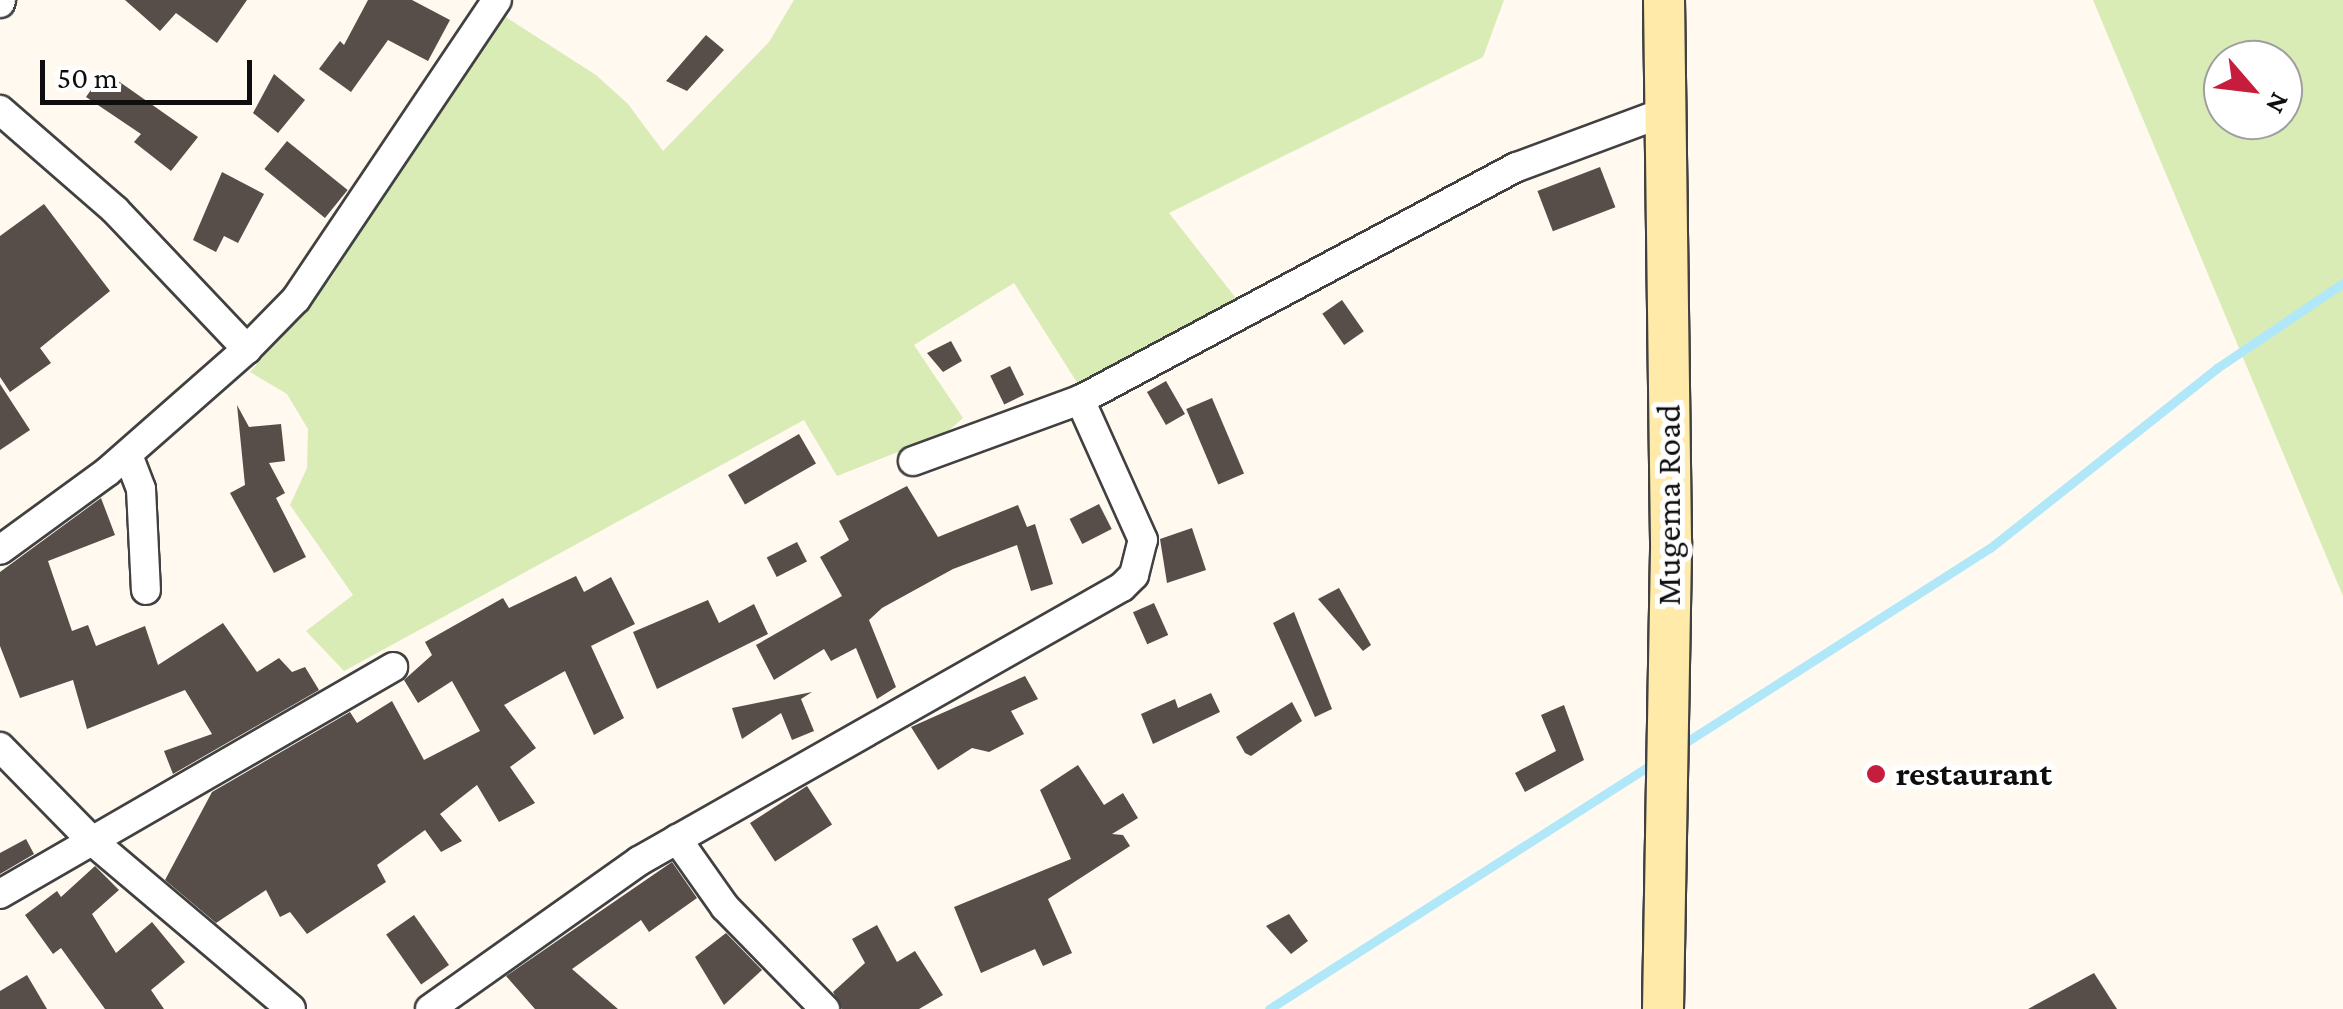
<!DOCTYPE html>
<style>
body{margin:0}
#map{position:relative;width:2343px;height:1009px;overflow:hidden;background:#fff9ef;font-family:"Crimson Pro",serif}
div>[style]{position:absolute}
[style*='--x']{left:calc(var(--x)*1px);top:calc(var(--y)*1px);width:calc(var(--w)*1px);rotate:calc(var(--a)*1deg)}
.green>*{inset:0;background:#d9ecb6}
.stream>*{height:9px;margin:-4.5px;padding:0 4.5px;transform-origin:4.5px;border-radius:4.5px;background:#b0e8fa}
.building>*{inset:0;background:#574d49;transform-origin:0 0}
.roads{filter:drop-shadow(2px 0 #414141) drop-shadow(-2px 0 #414141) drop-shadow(0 2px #414141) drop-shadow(0 -2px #414141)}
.street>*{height:28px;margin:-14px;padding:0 14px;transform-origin:14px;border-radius:14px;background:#fff}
.secondary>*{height:40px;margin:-20px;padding:0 20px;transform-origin:20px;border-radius:20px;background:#ffeaaa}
.dots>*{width:28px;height:28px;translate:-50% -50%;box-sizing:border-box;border:5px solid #fff;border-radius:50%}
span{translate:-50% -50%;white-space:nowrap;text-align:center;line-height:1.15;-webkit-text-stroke:10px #fff;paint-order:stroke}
.street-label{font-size:35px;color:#0e0e0e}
.poi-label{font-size:35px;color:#0e0e0e;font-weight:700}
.left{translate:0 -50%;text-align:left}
.north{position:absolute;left:2203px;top:40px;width:100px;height:100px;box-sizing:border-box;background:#fff;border:2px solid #9f9f9f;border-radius:50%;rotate:118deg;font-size:28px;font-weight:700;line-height:40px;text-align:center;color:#0e0e0e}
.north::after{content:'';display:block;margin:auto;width:35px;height:45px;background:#c61d3d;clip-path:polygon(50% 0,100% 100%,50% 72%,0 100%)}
.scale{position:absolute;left:40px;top:60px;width:212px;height:45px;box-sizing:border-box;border:5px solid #0e0e0e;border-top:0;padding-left:12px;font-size:30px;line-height:35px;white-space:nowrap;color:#0e0e0e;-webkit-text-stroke:8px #fff;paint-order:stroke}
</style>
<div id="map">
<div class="green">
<div style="clip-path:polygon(794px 0,1504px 0,1483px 57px,1169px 213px,1239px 302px,1078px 384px,1014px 283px,914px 345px,963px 418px,946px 433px,837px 476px,804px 420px,344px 671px,306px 631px,353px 595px,290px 505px,307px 468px,308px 429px,287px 394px,250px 372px,331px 278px,498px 12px,596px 75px,628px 104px,663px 151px,769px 42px)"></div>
<div style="clip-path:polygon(evenodd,2093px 0,2343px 0,2343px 596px,2093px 0,2283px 60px,2283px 120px,2223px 120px,2223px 60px,2283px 60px)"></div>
</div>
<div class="stream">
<div style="--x:1680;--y:746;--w:368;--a:-32.6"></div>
<div style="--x:1990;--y:548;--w:290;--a:-38.4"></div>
<div style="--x:2217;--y:368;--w:152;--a:-34"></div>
<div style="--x:1269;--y:1009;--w:457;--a:-32.6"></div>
</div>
<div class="building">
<div style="clip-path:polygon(125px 0,247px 0,217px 43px,176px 13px,160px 31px)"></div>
<div style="clip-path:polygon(368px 0,412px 0,450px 20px,428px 61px,388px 40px,351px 92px,319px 69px,340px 41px,344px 45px)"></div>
<div style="clip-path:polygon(706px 35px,724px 50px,687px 91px,666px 81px)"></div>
<div style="clip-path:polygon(104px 71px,198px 137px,171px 171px,134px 142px,141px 134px,86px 97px)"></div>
<div style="clip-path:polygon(274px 74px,305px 100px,278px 133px,253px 113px)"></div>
<div style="left:287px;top:141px;width:78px;height:36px;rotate:39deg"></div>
<div style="left:1600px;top:167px;width:43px;height:67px;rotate:69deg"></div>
<div style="clip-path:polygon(222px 172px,264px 194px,238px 243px,224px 236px,216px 252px,193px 240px)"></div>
<div style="clip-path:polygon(44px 204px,110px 291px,40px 348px,51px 363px,10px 392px,0 377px,0 236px)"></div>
<div style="left:1342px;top:300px;width:38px;height:24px;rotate:55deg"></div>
<div style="clip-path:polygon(951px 341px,962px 361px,943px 372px,927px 353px)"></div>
<div style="left:1010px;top:366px;width:32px;height:22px;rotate:64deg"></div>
<div style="left:1166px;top:381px;width:38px;height:22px;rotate:60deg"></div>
<div style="clip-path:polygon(0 384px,30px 430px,0 450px)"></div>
<div style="left:1212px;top:398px;width:82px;height:28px;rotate:67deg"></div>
<div style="clip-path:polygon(237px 405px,249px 427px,281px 424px,285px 461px,269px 463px,285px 493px,276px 498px,306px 557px,274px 573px,230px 493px,245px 485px)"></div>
<div style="left:799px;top:434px;width:34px;height:82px;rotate:60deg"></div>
<div style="clip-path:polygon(907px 486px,938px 537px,1018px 505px,1027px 527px,1035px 524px,1053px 584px,1031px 591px,1017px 545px,953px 569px,882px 608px,869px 620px,896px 687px,877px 699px,856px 648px,831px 661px,824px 649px,774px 680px,756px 645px,842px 596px,820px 557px,849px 540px,839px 521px)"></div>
<div style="clip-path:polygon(101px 498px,115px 535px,48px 561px,72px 631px,88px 625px,96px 646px,145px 626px,158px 665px,223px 623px,257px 672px,279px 658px,292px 672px,305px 667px,319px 690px,173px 774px,164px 751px,212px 734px,185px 690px,87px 729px,73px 680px,20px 698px,0 646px,0 572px)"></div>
<div style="left:1099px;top:504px;width:28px;height:33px;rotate:63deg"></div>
<div style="clip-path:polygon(1192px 528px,1206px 570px,1167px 583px,1160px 539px)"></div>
<div style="left:797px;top:542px;width:22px;height:34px;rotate:63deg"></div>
<div style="clip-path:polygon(576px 576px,584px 592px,611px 577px,635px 624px,591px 646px,624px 718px,594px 735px,565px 671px,504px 705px,536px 748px,510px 767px,535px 803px,499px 822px,477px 785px,440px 814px,462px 841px,441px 852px,425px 830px,377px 865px,386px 882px,307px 934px,290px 912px,280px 917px,266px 890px,216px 923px,165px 880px,212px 792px,350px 712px,357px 723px,392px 701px,424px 760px,480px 731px,452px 681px,418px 703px,404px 680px,432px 655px,425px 642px,503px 598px,509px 608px)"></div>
<div style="clip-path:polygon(1339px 588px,1371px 645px,1363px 651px,1318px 599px)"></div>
<div style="clip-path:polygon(708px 600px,719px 623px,754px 604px,768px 634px,657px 689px,633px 632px)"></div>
<div style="left:1154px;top:603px;width:35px;height:23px;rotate:66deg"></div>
<div style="clip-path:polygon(1294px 612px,1332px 709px,1315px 717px,1273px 623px)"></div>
<div style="clip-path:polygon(1025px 676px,1038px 699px,1011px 711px,1024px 734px,989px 752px,972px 748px,938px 770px,911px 727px)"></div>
<div style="clip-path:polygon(812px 692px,801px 699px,814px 731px,792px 740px,781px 713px,742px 739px,732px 708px)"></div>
<div style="clip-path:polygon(1211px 693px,1220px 712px,1153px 744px,1141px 714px,1175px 699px,1178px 708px)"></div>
<div style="clip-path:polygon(1292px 702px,1302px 721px,1251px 756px,1245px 753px,1236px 737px)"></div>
<div style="clip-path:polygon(1564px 705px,1584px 760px,1525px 792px,1515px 773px,1556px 751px,1541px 715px)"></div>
<div style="clip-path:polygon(1078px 765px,1104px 805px,1123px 793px,1138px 818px,1112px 834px,1123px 835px,1130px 846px,1048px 899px,1072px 953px,1043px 966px,1035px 949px,981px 973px,954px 907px,1071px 859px,1040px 790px)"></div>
<div style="left:807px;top:786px;width:46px;height:68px;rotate:57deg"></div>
<div style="clip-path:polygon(26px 839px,34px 854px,0 874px,0 853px)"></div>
<div style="clip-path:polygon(672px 862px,697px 898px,649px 932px,641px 920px,572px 969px,618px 1009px,535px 1009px,506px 976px)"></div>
<div style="clip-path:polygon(95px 866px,119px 890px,92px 914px,116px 953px,152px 922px,185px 962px,151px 990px,164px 1009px,105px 1009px,61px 948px,53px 954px,25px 915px,57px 891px,61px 897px)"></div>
<div style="clip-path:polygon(1289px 914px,1308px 941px,1291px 954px,1266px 926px)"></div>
<div style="left:414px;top:915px;width:61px;height:34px;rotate:55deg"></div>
<div style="clip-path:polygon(877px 925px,897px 962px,915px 951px,943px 995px,919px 1009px,842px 1009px,833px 992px,865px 963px,852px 939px)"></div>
<div style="clip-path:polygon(726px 933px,762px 970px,724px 1005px,695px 957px)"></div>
<div style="clip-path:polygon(2094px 973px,2117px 1009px,2028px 1009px)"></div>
<div style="clip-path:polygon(27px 975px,47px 1009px,0 1009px,0 991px)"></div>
</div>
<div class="roads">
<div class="street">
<div style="--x:0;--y:3;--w:3;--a:-72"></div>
<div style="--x:0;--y:110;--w:152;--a:41"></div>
<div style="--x:115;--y:210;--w:192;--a:46.5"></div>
<div style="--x:247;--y:349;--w:186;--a:138.7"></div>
<div style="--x:107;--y:472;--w:132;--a:143.9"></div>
<div style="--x:247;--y:349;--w:70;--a:-45.6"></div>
<div style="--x:296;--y:299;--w:360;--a:-56.1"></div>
<div style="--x:128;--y:455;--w:36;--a:69"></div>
<div style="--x:141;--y:489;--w:101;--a:87.2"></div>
<div style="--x:913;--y:461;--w:178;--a:-20.1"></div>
<div style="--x:1080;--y:400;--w:495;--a:-28.1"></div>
<div style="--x:1517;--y:167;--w:158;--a:-20.4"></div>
<div style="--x:0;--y:747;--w:129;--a:45.6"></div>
<div style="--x:90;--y:839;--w:263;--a:40.2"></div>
<div style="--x:677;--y:839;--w:83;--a:54.8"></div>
<div style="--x:725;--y:907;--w:143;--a:45.6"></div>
<div style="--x:0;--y:894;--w:454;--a:-30"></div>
<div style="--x:430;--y:1009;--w:256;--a:-35.3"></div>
<div style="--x:639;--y:861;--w:555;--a:-29.57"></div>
<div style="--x:1122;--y:587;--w:17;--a:-45"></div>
<div style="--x:1134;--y:575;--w:36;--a:-76"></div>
<div style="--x:1143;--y:540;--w:154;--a:-114.2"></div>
</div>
<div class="secondary">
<div style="--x:1663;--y:1009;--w:468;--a:-89"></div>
<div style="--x:1671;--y:541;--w:541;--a:-90.74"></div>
</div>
</div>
<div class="dots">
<div style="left:1876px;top:774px;background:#c61d3d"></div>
</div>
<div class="street-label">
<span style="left:1669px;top:505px;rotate:-90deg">Mugema Road</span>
</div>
<div class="poi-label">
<span class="left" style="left:1896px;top:774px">restaurant</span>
</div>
<div class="north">N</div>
<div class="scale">50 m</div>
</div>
